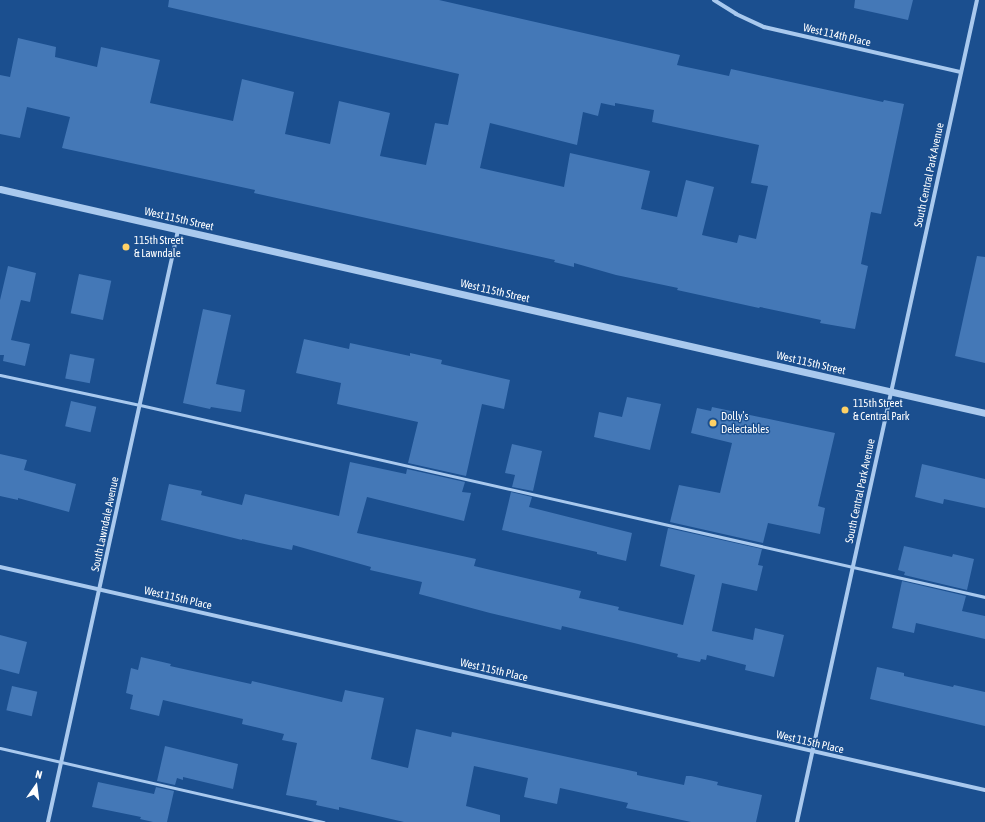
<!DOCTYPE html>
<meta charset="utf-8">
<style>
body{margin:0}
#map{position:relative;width:985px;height:822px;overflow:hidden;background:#1b4f8f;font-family:"Asap Condensed",sans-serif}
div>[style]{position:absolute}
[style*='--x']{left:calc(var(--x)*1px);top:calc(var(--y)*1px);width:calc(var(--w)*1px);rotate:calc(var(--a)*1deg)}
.building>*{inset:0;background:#4478b7;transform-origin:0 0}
.service>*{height:3px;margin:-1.5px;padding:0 1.5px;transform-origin:1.5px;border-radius:1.5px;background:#a9c9ee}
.minor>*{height:4px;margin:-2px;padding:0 2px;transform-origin:2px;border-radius:2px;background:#a9c9ee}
.tertiary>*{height:7px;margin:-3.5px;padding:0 3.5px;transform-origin:3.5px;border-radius:3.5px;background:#a9c9ee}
.dots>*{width:11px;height:11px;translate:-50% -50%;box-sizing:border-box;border:2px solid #1b4f8f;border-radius:50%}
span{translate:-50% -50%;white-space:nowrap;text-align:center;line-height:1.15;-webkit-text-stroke:3px #1b4f8f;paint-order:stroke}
.street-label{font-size:11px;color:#fff}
.poi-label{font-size:11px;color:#fff}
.left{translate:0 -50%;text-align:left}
.north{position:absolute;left:16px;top:766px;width:40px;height:40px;-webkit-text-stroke:3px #1b4f8f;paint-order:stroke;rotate:14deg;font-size:11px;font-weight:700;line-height:16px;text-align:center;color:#fff}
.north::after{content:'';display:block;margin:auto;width:14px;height:18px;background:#fff;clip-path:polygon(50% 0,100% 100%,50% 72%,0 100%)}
</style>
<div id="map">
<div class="building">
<div style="clip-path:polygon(evenodd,169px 0,439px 0,680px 55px,677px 65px,729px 76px,731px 69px,883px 102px,884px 100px,904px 104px,881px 214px,871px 212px,861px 264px,868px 266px,855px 329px,820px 323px,821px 320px,760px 307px,759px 308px,677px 290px,678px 288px,616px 275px,574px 263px,574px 267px,554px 262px,555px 260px,254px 193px,255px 190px,62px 148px,70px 117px,27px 107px,20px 138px,0 134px,0 75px,10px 77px,18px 38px,56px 47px,55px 57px,97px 67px,101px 47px,160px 60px,150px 103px,233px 121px,242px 79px,294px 92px,285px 134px,330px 144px,339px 101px,390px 113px,380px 156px,426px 165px,435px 123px,448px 125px,459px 74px,168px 7px,169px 0,601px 103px,615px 106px,615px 103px,654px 110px,652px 122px,759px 145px,751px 183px,768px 186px,756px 239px,739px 235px,737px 243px,702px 235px,714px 187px,686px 180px,677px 217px,641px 209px,650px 171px,570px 153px,564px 187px,480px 168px,490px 123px,577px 145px,583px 112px,598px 116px,601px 103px)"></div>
<div style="clip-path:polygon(855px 0,913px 0,908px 20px,854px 8px)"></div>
<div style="clip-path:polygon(977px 256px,985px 257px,985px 363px,955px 356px)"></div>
<div style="clip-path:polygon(8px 266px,36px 273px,30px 302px,21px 300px,11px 340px,30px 344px,25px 366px,3px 361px,4px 355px,0 355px,0 300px)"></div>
<div style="left:79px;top:274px;width:33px;height:40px;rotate:12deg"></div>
<div style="clip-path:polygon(203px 309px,231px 315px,216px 384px,245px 390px,241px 412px,211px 407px,210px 409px,183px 403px)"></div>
<div style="clip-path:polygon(304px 339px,349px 349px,350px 343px,410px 356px,410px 353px,442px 360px,441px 364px,510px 380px,504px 409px,482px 404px,466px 476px,408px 463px,418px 422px,337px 404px,341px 383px,296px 373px)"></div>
<div style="left:70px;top:354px;width:25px;height:25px;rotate:11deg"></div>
<div style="clip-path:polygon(627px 397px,661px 404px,650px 450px,594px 437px,599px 412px,622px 417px)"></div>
<div style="left:71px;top:401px;width:26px;height:26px;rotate:13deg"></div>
<div style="clip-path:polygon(712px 407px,835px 433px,818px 506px,825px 508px,820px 534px,768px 523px,763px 543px,670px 522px,679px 485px,720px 493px,732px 443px,691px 433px,697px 408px,711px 411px)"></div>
<div style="clip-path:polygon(512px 444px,542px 451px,533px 491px,512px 487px,515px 475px,505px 473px)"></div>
<div style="clip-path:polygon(0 454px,27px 460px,24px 470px,76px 484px,69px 512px,18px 498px,18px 500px,0 496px)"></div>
<div style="clip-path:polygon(350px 462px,406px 474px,407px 469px,465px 482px,462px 492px,471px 493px,464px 521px,367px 497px,357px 533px,476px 559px,474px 566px,581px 591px,579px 598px,619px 607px,618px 610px,683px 625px,695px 575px,660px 566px,668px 528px,762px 549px,758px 565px,763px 566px,757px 591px,722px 583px,712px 631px,753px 640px,755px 628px,784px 635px,774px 677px,745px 670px,746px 665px,707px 655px,706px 660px,701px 659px,700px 662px,677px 657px,678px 654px,634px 643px,562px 626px,561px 630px,490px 613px,419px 594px,422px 582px,370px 570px,371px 567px,293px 545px,292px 550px,242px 539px,242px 540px,161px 520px,169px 484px,202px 491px,201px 495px,242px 505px,245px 494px,339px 516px)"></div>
<div style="clip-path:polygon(922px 464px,985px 479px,985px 508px,944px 499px,943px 504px,915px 497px)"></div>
<div style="clip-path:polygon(511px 492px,532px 497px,529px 507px,632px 533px,626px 561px,597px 554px,597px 552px,502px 530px)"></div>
<div style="clip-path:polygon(904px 546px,952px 557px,953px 554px,974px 559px,967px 590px,904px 575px,905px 572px,898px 570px)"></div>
<div style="clip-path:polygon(902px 581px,966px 596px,962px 611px,985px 616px,985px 639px,916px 623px,914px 633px,892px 628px)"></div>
<div style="clip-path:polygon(0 635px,27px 642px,19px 674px,0 669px)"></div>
<div style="clip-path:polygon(141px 657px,171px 664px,170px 666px,251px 684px,252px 681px,342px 702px,345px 690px,384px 698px,371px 759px,408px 768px,416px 729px,451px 737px,452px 732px,637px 772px,637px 775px,684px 785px,686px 776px,691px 776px,718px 782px,717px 785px,762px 795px,756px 822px,691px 822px,626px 808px,628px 803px,560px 788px,557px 804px,524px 797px,528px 778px,474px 766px,466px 806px,500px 815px,500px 822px,404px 822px,339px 807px,339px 810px,316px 805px,317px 801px,286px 795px,297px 743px,282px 740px,284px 734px,242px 724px,243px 719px,163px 700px,159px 716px,130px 709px,133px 695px,126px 693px,131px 668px,138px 670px)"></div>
<div style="clip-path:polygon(877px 667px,904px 673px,904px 676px,953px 687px,954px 685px,985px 692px,985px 726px,870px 699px)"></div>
<div style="left:12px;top:686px;width:26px;height:25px;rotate:13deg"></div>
<div style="clip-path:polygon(165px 746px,238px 764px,233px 789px,183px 777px,183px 780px,177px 778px,175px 785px,157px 781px)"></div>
<div style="clip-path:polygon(98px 782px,154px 794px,156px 787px,174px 791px,167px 822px,153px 822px,140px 819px,141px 817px,92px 807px)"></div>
</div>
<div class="service">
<div style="--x:0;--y:375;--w:143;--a:12.1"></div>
<div style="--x:140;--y:405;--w:867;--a:12.8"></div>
<div style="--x:0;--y:748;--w:332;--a:12.9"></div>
</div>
<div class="minor">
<div style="--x:714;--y:0;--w:26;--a:32"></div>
<div style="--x:736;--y:14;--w:31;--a:25"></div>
<div style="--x:764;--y:27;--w:202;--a:12.9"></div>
<div style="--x:0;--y:567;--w:1010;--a:12.76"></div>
<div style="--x:48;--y:822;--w:606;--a:-77.61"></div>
<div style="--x:797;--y:822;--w:841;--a:-77.65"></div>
</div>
<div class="tertiary">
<div style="--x:0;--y:189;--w:1010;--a:12.81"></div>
</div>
<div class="dots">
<div style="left:126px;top:247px;background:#ffd166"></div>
<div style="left:845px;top:410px;background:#ffd166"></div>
<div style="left:713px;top:423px;background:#ffd166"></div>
</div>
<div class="street-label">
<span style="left:837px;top:35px;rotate:13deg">West 114th Place</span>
<span style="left:929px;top:175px;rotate:-78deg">South Central Park Avenue</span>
<span style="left:179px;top:219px;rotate:13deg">West 115th Street</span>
<span style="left:495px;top:291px;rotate:13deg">West 115th Street</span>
<span style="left:811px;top:363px;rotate:13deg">West 115th Street</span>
<span style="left:860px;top:491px;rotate:-78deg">South Central Park Avenue</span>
<span style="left:105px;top:524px;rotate:-78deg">South Lawndale Avenue</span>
<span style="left:178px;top:598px;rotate:13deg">West 115th Place</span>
<span style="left:494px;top:670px;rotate:13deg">West 115th Place</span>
<span style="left:810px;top:742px;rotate:13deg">West 115th Place</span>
</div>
<div class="poi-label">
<span class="left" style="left:134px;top:247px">115th Street<br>&amp; Lawndale</span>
<span class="left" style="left:853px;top:410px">115th Street<br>&amp; Central Park</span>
<span class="left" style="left:721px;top:423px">Dolly’s<br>Delectables</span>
</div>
<div class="north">N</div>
</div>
